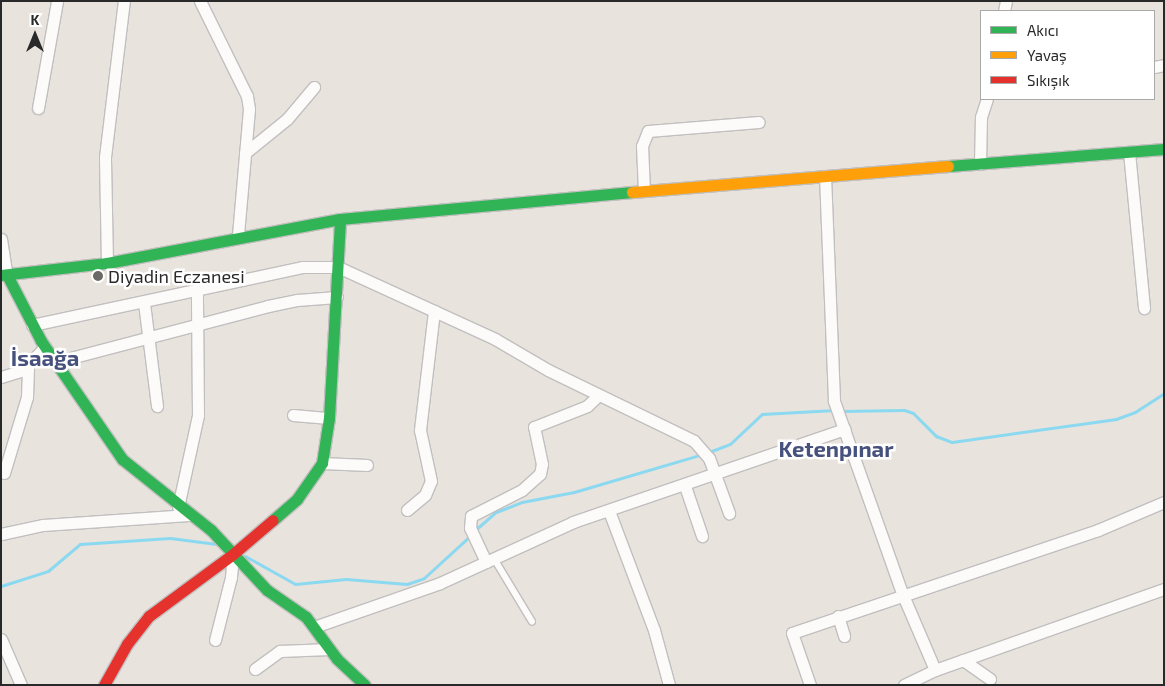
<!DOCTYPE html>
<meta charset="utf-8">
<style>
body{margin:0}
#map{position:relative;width:1165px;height:686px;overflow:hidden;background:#e8e3dd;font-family:"Exo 2",sans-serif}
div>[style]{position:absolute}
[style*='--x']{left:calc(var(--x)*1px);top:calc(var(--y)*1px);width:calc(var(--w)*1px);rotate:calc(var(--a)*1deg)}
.stream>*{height:3px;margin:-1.5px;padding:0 1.5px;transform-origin:1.5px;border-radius:1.5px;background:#8bd9f0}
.roads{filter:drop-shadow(1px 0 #c1bfbf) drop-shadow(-1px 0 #c1bfbf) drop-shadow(0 1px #c1bfbf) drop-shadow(0 -1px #c1bfbf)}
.lane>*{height:5.5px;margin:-2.75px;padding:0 2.75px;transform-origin:2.75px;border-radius:2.75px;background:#fcfbfa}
.street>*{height:11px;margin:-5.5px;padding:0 5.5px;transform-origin:5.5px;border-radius:5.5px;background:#fcfbfa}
.fast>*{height:11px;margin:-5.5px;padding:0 5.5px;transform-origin:5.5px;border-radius:5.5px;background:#30b455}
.slow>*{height:11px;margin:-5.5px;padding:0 5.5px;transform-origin:5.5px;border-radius:5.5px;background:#ff9f0a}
.jam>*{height:11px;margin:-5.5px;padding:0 5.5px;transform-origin:5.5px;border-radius:5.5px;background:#e5322d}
.dots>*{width:14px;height:14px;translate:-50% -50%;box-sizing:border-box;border:2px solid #fff;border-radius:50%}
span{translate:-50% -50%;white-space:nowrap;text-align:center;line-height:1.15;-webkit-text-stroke:5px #fff;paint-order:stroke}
.poi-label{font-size:18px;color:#292929}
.left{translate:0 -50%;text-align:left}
.district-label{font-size:22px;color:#46517d;font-weight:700}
.frame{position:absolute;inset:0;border:2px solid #292929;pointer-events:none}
.legend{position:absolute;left:980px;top:10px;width:175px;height:90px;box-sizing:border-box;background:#fff;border:1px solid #a9a9a9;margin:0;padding:6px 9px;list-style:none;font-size:15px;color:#292929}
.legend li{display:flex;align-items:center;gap:10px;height:25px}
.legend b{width:25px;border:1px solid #a9a9a9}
.north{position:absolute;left:10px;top:10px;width:50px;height:50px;-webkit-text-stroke:4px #fff;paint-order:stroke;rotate:0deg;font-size:14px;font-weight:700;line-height:20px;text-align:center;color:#292929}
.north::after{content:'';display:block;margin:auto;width:18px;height:22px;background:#292929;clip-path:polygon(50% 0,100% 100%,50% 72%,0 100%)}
</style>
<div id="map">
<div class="stream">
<div style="--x:842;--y:411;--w:62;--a:-0.9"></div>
<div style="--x:904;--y:410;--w:9;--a:18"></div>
<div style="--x:913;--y:413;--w:33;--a:45"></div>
<div style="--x:936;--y:436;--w:17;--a:21"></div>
<div style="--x:952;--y:442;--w:166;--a:-8"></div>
<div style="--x:1116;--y:419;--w:20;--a:-20"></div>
<div style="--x:1135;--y:412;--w:35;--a:-33"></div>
<div style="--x:709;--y:452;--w:22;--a:-21"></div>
<div style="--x:730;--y:444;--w:44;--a:-43.2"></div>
<div style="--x:762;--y:414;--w:73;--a:-3.1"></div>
<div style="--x:474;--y:531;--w:29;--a:-41"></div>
<div style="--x:496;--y:512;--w:28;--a:-21"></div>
<div style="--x:522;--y:502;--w:53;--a:-10.9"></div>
<div style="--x:574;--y:492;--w:134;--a:-16.4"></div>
<div style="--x:245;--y:556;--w:57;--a:29.2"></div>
<div style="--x:295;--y:584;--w:51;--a:-5.6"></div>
<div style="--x:346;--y:579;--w:61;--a:4.7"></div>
<div style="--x:407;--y:584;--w:18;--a:-19"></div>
<div style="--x:424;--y:578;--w:62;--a:-42.4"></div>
<div style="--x:1;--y:586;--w:49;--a:-17.7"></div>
<div style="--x:48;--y:571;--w:42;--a:-40.2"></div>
<div style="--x:80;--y:544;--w:90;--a:-3.8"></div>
<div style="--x:170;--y:538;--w:47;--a:7.3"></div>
</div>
<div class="roads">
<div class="lane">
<div style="--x:494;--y:558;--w:74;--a:58.9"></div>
</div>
<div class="street">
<div style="--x:200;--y:1;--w:106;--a:63.7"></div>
<div style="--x:247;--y:96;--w:13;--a:81"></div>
<div style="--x:249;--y:109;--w:126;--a:95"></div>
<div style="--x:1004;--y:11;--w:10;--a:-79"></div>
<div style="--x:1154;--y:67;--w:10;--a:-11"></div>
<div style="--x:38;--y:108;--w:109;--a:-79.9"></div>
<div style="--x:1129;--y:152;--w:157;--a:84.5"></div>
<div style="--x:245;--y:153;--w:54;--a:-39"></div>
<div style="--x:287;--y:119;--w:42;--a:-49.8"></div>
<div style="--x:980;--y:164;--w:47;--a:-88.8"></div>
<div style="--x:981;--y:117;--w:19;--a:-72"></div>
<div style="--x:825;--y:176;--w:225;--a:87.7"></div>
<div style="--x:834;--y:401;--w:204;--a:70.5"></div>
<div style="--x:902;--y:593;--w:84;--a:66.8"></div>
<div style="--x:644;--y:191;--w:45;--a:-92.5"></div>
<div style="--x:642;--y:146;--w:16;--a:-68"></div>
<div style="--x:648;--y:131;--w:111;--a:-4.6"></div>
<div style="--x:1;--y:239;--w:36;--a:81"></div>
<div style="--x:107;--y:263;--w:106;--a:-91.1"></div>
<div style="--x:105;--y:157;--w:157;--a:-83.1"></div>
<div style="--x:144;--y:303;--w:104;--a:82.8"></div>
<div style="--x:32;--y:325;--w:276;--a:-12.1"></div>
<div style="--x:302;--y:267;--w:36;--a:0"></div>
<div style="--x:338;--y:267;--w:173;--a:24.6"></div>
<div style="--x:495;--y:339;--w:61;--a:30.3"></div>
<div style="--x:548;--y:370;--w:162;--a:25.9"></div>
<div style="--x:694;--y:441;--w:23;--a:49"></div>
<div style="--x:709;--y:458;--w:59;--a:70"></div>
<div style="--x:55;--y:362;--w:220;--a:-14.7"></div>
<div style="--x:268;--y:306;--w:30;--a:-12"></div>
<div style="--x:297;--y:300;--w:40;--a:-4.3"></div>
<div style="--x:1;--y:377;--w:28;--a:-17"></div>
<div style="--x:293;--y:415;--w:36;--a:5"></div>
<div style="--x:322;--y:463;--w:45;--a:2.5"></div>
<div style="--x:4;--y:473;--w:79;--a:-73.2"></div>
<div style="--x:27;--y:397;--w:32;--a:-88"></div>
<div style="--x:28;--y:365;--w:25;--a:-47"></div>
<div style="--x:685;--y:486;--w:53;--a:71.2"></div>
<div style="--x:178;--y:507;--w:94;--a:-77.7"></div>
<div style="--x:198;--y:415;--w:124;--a:-90.5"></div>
<div style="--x:407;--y:510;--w:23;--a:-40"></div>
<div style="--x:425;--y:495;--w:15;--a:-67"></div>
<div style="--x:431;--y:481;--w:52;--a:-102.2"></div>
<div style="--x:420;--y:430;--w:120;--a:-83.3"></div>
<div style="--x:609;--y:511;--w:127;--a:69.3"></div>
<div style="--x:654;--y:630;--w:57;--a:74.7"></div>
<div style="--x:1;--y:534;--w:43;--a:-12.1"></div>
<div style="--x:43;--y:525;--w:146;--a:-3.9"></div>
<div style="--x:486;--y:562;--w:38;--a:-115"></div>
<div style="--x:470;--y:528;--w:12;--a:-85"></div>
<div style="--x:471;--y:516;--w:57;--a:-27"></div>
<div style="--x:522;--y:490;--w:24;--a:-42"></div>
<div style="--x:540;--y:474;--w:10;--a:-79"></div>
<div style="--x:542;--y:464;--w:38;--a:-102"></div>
<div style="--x:534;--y:427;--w:57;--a:-21.6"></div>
<div style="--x:587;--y:406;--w:16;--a:-43"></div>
<div style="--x:838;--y:616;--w:21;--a:73"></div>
<div style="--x:314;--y:627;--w:133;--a:-19.2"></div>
<div style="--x:440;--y:583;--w:146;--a:-24.6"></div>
<div style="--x:573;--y:522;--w:287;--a:-18.9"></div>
<div style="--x:1;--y:639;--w:50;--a:66.5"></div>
<div style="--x:215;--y:640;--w:65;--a:-75.7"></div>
<div style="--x:231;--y:577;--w:23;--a:-85"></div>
<div style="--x:963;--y:660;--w:33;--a:35"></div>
<div style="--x:255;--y:669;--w:31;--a:-36"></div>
<div style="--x:280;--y:651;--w:49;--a:-2.3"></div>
<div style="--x:810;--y:685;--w:55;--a:-109.1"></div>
<div style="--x:792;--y:633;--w:323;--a:-18.6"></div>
<div style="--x:1098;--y:530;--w:72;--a:-23"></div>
<div style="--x:904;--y:685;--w:34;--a:-26"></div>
<div style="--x:935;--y:670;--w:243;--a:-19.5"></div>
</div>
<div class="fast">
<div style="--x:948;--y:166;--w:217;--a:-4.5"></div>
<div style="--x:1;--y:275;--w:107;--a:-6.5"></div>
<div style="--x:107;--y:263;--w:237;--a:-10.7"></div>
<div style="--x:340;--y:219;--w:293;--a:-5.3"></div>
<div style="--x:7;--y:275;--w:74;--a:62.7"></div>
<div style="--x:41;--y:341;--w:143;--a:55.5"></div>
<div style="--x:122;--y:459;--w:114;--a:38.6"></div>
<div style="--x:211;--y:530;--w:82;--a:47"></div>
<div style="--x:267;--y:590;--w:47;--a:34.7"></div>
<div style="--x:306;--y:617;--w:52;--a:53.6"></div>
<div style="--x:337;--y:659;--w:38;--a:43"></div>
<div style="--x:273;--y:520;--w:32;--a:-41"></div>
<div style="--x:297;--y:499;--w:44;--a:-55.2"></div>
<div style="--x:322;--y:463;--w:46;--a:-81.2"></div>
<div style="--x:329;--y:418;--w:199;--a:-86.8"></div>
</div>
<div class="slow">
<div style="--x:632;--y:192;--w:317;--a:-4.7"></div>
</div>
<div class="jam">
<div style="--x:104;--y:685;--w:47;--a:-60.7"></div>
<div style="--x:127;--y:644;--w:36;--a:-52"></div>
<div style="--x:149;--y:616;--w:104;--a:-36.4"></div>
<div style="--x:233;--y:554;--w:52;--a:-40.4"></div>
</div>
</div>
<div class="dots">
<div style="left:98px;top:276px;background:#6c6a68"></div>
</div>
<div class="poi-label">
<span class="left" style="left:108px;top:276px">Diyadin Eczanesi</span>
</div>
<div class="district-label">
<span style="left:45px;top:358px">İsaağa</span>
<span style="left:836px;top:449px">Ketenpınar</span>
</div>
<div class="frame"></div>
<ul class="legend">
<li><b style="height:6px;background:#30b455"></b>Akıcı</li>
<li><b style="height:6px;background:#ff9f0a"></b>Yavaş</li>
<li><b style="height:6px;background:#e5322d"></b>Sıkışık</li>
</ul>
<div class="north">K</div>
</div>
